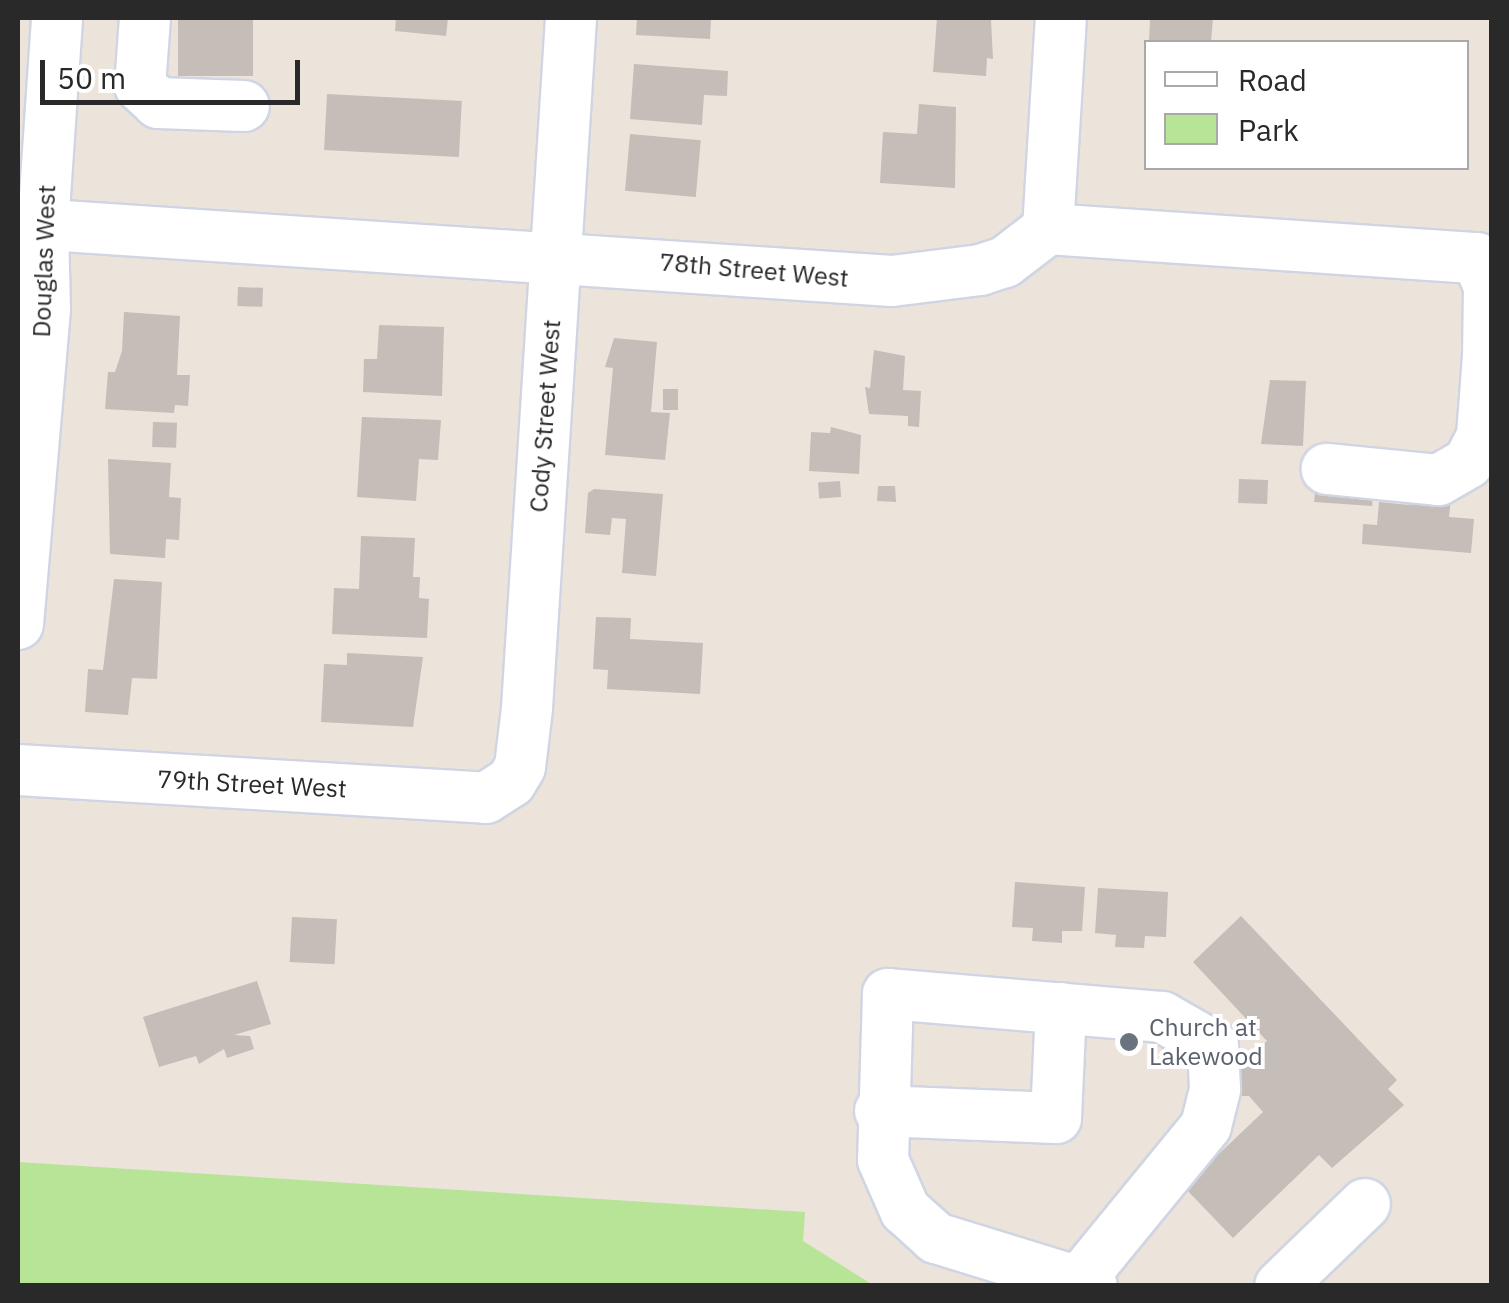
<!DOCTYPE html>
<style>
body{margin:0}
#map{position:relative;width:1509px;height:1303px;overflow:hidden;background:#ece3db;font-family:"IBM Plex Sans",sans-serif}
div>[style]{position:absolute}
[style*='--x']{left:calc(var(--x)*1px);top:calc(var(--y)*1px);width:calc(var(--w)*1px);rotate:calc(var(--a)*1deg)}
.green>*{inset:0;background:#b7e496}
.building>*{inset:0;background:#c4bdb8;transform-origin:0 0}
.roads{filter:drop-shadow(2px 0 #d0d5e3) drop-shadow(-2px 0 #d0d5e3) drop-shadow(0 2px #d0d5e3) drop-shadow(0 -2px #d0d5e3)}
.minor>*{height:50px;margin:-25px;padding:0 25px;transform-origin:25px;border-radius:25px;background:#fff}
.dots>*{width:28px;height:28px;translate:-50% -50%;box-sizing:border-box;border:5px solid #fff;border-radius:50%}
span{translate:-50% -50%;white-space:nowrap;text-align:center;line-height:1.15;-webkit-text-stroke:8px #fff;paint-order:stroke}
.street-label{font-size:25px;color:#292929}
.worship-label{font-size:25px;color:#5b616d}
.left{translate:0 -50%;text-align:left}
.frame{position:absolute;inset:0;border:20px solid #292929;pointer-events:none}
.legend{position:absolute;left:1144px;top:40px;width:325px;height:130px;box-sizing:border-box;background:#fff;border:2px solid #a9a9a9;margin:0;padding:12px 18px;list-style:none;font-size:30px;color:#292929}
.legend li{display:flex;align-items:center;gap:20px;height:50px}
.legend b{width:50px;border:2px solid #a9a9a9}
.scale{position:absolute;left:40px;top:60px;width:260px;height:45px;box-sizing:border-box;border:5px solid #292929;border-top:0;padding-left:12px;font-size:30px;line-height:35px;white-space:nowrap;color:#292929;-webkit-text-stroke:8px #fff;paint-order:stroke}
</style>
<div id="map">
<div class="green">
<div style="clip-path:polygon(18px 1162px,805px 1212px,803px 1241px,873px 1285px,18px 1285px)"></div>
</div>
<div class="building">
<div style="left:178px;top:18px;width:75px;height:58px"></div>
<div style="clip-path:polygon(396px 18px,448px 18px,446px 36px,395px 31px)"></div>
<div style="clip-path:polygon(637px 18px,711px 18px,710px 39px,636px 35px)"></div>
<div style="clip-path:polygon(937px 18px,991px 20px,993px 59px,987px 58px,986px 76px,933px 72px)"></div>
<div style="clip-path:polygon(1162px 18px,1213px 18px,1211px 42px,1149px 42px,1150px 20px)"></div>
<div style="clip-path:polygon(634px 64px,728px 71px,727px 96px,704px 95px,702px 125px,630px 119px)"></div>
<div style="left:327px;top:94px;width:135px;height:56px;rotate:3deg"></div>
<div style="clip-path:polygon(919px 104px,956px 107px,955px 188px,880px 183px,883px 132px,917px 134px)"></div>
<div style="left:630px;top:134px;width:71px;height:57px;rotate:5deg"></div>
<div style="left:238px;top:287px;width:25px;height:19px;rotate:2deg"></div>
<div style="clip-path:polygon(124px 312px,180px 316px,177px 375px,190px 375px,188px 406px,175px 405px,174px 413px,105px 409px,108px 372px,115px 372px,122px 351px)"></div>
<div style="clip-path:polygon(379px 325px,444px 327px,442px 396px,363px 392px,364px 359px,377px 359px)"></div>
<div style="clip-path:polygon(614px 338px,657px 342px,651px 412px,670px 413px,665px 460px,605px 455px,613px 368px,605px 367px)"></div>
<div style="clip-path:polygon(874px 350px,905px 356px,903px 390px,921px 391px,919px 427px,908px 426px,908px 416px,869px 414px,865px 387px,870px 388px)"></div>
<div style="clip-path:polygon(1270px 380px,1306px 381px,1303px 446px,1261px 444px)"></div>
<div style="left:663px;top:389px;width:15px;height:21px"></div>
<div style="clip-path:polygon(362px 417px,441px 420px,438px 460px,419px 459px,416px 501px,357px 497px)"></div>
<div style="left:153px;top:422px;width:24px;height:25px;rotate:2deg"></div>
<div style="clip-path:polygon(831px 427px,861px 435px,859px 474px,809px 471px,811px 432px,830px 433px)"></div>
<div style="clip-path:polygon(108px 459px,171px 463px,169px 497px,181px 498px,179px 540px,166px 539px,165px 558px,110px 554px)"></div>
<div style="left:1316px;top:476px;width:58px;height:26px;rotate:4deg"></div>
<div style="left:1239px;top:479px;width:29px;height:24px;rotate:2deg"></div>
<div style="left:840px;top:481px;width:16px;height:22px;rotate:86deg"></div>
<div style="clip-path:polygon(878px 486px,895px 486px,896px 502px,877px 501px)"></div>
<div style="clip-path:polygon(594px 489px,663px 494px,656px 576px,622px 573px,626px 519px,612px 518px,610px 535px,585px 533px,588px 493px)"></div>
<div style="clip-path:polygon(1410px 494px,1451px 497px,1449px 517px,1474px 519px,1471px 553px,1362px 544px,1363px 524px,1377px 525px,1379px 502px,1409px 505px)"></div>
<div style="clip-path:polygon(361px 536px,415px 538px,413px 577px,420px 577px,419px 598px,429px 599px,427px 638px,332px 634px,334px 588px,359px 589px)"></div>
<div style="clip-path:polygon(114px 579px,162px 582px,157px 679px,132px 678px,128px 715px,85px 712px,88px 669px,103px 670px)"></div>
<div style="clip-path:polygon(596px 617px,631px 618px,630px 639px,703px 643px,700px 694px,607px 689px,608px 670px,593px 669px)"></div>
<div style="clip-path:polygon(347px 653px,423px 657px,413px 727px,321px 722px,324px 664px,347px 665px)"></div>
<div style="clip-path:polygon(1015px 882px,1085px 887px,1082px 931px,1062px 931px,1062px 943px,1032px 941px,1033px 928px,1012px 927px)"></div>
<div style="clip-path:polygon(1098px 888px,1168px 892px,1166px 937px,1145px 936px,1144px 948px,1115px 947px,1116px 935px,1095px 933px)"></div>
<div style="clip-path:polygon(1241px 916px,1397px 1080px,1388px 1089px,1404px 1105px,1332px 1168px,1319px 1155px,1233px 1238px,1184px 1187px,1263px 1112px,1249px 1096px,1235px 1096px,1237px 1055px,1249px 1056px,1267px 1041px,1193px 962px)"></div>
<div style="left:292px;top:917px;width:45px;height:45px;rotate:3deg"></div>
<div style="clip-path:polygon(257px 981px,271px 1024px,234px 1035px,250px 1036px,254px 1049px,227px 1058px,224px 1049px,199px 1064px,196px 1056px,159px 1067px,143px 1017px)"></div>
</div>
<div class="roads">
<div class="minor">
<div style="--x:145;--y:18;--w:68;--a:94.2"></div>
<div style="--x:140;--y:86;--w:25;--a:43"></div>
<div style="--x:158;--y:103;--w:86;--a:2"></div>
<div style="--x:18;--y:223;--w:876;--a:3.8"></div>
<div style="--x:892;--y:281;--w:89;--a:-7.1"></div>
<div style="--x:980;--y:270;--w:26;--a:-18"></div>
<div style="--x:1005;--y:262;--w:54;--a:-37.5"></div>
<div style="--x:1048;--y:229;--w:430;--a:3.9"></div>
<div style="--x:1477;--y:258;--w:30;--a:67"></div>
<div style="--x:1489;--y:286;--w:70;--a:90.8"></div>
<div style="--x:1488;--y:356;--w:80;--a:94.3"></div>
<div style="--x:1482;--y:436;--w:30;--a:117"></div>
<div style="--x:1468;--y:463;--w:34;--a:150"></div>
<div style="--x:1438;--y:480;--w:112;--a:-174.3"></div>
<div style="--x:1048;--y:229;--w:211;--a:-86.5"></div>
<div style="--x:18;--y:624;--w:316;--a:-85.1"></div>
<div style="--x:45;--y:309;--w:84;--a:-91.4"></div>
<div style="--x:43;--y:225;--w:207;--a:-86.1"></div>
<div style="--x:18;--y:770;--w:469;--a:3.4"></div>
<div style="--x:486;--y:798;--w:30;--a:-33"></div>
<div style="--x:511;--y:782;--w:17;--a:-59"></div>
<div style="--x:520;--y:767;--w:59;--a:-83.2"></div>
<div style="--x:527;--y:708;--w:691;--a:-86.35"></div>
<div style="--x:880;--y:1111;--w:176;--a:2.3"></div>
<div style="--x:1056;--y:1118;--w:110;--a:-87.4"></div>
<div style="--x:1080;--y:1280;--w:199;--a:-50.7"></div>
<div style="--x:1206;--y:1126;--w:38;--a:-76"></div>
<div style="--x:1215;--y:1089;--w:43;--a:-92.7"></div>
<div style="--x:1213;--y:1046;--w:59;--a:-150.4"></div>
<div style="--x:1162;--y:1017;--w:275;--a:-175.2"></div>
<div style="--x:888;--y:994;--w:166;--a:91.7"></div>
<div style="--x:883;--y:1160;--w:55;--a:66.3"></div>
<div style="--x:905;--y:1210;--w:42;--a:42.1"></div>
<div style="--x:936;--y:1238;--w:163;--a:17.1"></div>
<div style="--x:1280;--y:1286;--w:118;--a:-44"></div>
</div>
</div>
<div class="dots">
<div style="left:1129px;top:1042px;background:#6b7280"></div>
</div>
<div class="street-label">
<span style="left:44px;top:261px;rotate:-88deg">Douglas West</span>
<span style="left:754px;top:270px;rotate:5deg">78th Street West</span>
<span style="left:545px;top:416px;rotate:-86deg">Cody Street West</span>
<span style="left:252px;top:784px;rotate:3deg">79th Street West</span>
</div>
<div class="worship-label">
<span class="left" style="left:1149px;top:1042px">Church at<br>Lakewood</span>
</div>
<div class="frame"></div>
<ul class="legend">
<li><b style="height:12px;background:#fff"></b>Road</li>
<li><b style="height:28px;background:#b7e496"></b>Park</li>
</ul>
<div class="scale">50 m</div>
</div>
